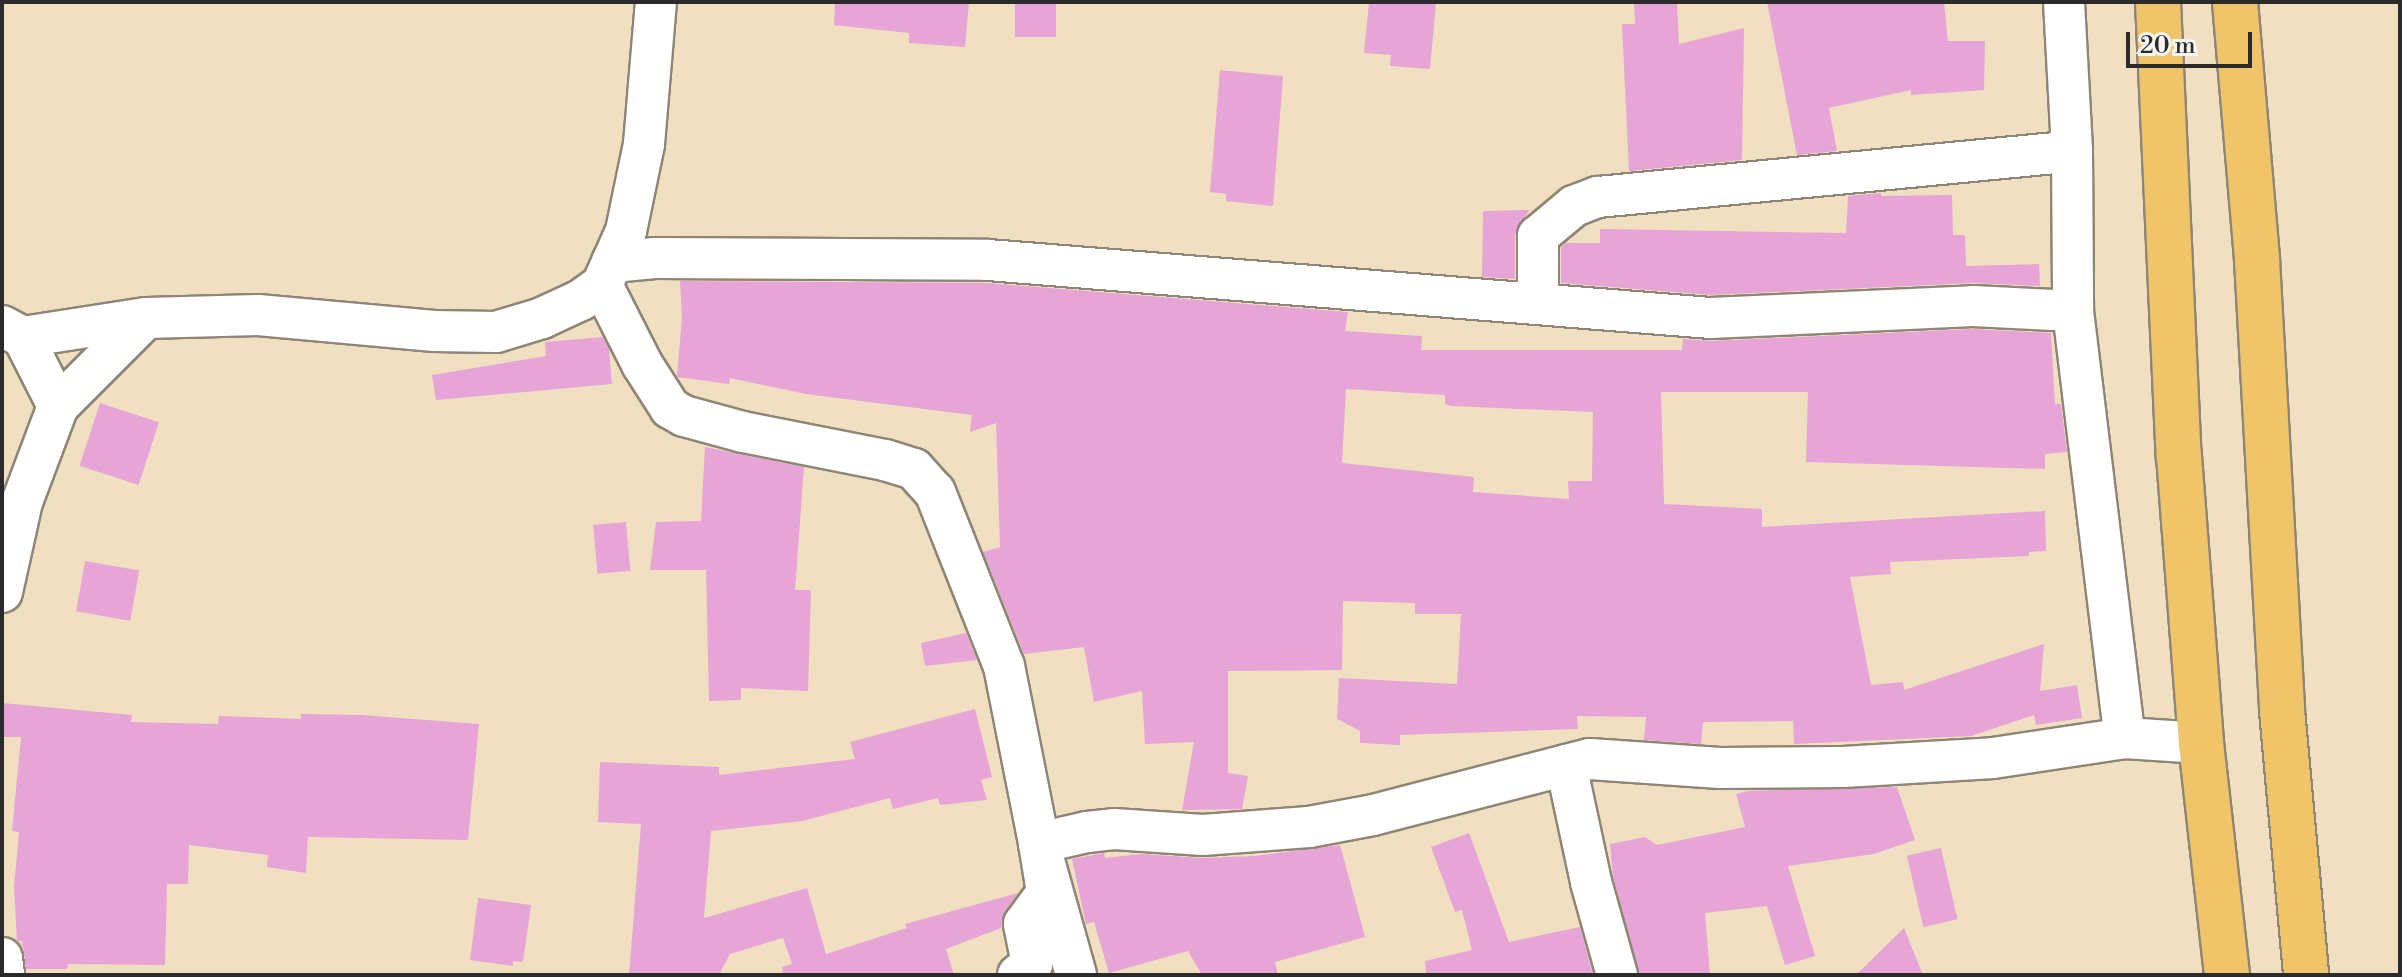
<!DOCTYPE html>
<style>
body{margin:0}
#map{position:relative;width:2402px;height:977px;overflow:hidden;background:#f1dfc1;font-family:"Libre Bodoni",serif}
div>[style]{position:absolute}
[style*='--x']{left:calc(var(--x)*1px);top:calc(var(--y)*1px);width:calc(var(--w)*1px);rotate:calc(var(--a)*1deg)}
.building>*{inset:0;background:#e7a4d6;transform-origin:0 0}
.roads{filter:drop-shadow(2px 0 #8e8576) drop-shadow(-2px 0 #8e8576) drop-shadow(0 2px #8e8576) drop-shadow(0 -2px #8e8576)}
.street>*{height:40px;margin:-20px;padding:0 20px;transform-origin:20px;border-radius:20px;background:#fff}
.highway>*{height:44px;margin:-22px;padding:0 22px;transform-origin:22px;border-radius:22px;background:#f0c469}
span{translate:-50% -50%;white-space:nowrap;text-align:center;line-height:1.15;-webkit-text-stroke:8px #f6f6f2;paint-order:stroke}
.frame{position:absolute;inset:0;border:4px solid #2b2b2b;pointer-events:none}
.scale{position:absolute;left:2126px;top:32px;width:126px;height:36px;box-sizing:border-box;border:4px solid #2b2b2b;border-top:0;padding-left:10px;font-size:24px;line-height:28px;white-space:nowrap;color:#2b2b2b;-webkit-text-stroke:6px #f6f6f2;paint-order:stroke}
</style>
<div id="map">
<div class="building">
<div style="clip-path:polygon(835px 2px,969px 2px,965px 47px,909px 43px,909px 33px,834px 25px)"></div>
<div style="left:1015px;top:2px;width:41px;height:35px"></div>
<div style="clip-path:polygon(1369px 2px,1436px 2px,1430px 69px,1390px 66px,1391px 55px,1364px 53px)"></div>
<div style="clip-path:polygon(1634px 2px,1677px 2px,1679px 44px,1744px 28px,1742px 160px,1629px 171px,1622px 24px,1635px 24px)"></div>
<div style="clip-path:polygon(1767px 2px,1944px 2px,1948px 41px,1985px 41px,1984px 90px,1911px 95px,1911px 90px,1829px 108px,1837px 151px,1797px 155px)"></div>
<div style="clip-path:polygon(1220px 70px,1283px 76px,1273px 206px,1226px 201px,1226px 194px,1210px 192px)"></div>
<div style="clip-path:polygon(1881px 193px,1881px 196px,1952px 195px,1953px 235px,1965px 235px,1966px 266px,2039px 264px,2040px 286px,1972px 283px,1711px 295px,1561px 283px,1561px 247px,1566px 243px,1600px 243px,1600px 229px,1846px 233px,1848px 196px)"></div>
<div style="clip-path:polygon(1529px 210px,1515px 235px,1515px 279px,1482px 277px,1483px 211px)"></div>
<div style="clip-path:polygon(evenodd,680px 281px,987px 283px,1348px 312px,1345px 331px,1422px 336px,1421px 350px,1682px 350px,1683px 339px,1712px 341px,1973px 329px,2051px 333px,2055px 404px,2061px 404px,2067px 452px,2045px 454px,2045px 469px,1806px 462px,1808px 392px,1661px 392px,1664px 504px,1762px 509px,1762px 527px,2045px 511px,2046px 551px,2029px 552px,2029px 556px,1890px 562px,1891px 574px,1850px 577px,1871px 685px,1903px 682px,1904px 690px,2044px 644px,2040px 691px,2077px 685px,2082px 718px,2036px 725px,2034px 715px,1971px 736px,1794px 744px,1793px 721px,1703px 722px,1701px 744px,1644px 740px,1646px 717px,1577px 716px,1578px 729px,1400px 735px,1400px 745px,1360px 743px,1360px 731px,1337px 719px,1339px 678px,1457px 684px,1461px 614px,1415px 614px,1415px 603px,1343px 601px,1342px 670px,1228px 671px,1228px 773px,1248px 776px,1242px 809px,1182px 810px,1194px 742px,1145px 744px,1142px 691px,1094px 702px,1084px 647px,1024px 654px,983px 552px,1000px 547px,996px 423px,970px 432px,972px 415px,806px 394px,730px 378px,729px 384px,677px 377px,682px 317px,680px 281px,1346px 389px,1445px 395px,1445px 404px,1452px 406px,1593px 412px,1592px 481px,1568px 481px,1569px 499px,1473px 492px,1474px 477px,1342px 463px,1346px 389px)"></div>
<div style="clip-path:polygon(603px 337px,609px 350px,612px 384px,436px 400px,432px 375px,546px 356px,545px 342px)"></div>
<div style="left:100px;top:403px;width:62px;height:66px;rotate:18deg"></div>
<div style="clip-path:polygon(705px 447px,804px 467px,795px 590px,811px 590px,808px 691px,741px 688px,741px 700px,709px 701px,706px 570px,650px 570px,656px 522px,701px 521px)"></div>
<div style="left:626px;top:522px;width:49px;height:33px;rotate:85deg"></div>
<div style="left:85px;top:561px;width:55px;height:51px;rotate:10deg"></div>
<div style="clip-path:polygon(966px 633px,977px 660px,925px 666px,921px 643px)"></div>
<div style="clip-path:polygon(2px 703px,132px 715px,131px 722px,218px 724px,219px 716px,301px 719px,301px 714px,361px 715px,479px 724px,468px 840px,308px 837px,306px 873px,267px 867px,268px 855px,189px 845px,188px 884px,167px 884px,165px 965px,68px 964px,67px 969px,26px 969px,22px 941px,17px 941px,14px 887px,19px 832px,12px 831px,21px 737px,2px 737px)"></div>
<div style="clip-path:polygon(975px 709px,992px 777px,981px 780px,987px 800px,940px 805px,938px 798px,893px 809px,890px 798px,802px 821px,711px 831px,704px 918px,807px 888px,826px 954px,907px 928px,905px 924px,1018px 893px,1005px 911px,1001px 928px,946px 949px,954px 975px,783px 975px,782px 967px,792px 964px,783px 938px,730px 954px,719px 975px,629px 975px,641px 824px,598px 822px,600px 762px,719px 767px,719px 775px,855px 759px,850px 742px)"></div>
<div style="clip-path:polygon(1897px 787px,1915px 840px,1874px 854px,1788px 866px,1815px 956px,1785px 965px,1767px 906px,1705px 913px,1710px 975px,1639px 975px,1613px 876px,1610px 844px,1645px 837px,1657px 845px,1745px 827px,1736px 794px,1747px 791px)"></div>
<div style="clip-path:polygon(1469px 833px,1509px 942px,1580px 927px,1593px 975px,1426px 975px,1425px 961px,1472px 950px,1462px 910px,1455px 912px,1431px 847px)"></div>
<div style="clip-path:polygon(1340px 845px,1365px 937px,1275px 962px,1278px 975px,1202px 975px,1188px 951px,1109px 973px,1094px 922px,1086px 924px,1072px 859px,1104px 853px,1105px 858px,1141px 854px,1202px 858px,1255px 856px)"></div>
<div style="left:1941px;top:848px;width:73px;height:35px;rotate:77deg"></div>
<div style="clip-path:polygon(478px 898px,531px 905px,523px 962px,513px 961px,513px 966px,470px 960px)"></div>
<div style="clip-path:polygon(1904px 928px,1923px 975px,1856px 975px)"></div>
</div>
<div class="roads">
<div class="street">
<div style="--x:2064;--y:2;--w:149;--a:86.9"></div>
<div style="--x:2072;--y:151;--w:160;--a:89.6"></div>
<div style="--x:2073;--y:311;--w:430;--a:83.1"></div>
<div style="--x:612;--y:262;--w:43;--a:-5.3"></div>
<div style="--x:655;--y:258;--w:333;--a:0.3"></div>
<div style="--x:988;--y:260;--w:725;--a:4.59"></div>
<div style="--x:1711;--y:318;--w:262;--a:-2.6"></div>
<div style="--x:1973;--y:306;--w:100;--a:2.9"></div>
<div style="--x:602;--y:285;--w:89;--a:63.1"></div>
<div style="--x:642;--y:364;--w:52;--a:57.5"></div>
<div style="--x:670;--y:408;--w:16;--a:30"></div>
<div style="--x:684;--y:416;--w:61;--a:15.2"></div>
<div style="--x:743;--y:432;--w:145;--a:11.2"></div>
<div style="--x:885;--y:460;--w:30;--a:17"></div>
<div style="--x:914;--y:469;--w:31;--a:48"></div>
<div style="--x:935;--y:492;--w:187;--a:68.4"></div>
<div style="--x:1004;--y:666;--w:180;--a:78.8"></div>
<div style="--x:1039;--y:843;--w:137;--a:74.3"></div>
<div style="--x:1538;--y:304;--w:68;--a:-90"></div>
<div style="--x:1538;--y:236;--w:47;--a:-39.8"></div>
<div style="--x:1574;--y:206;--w:26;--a:-21"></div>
<div style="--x:1598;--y:197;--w:476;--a:-5.5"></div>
<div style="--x:2;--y:326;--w:24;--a:28"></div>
<div style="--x:23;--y:337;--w:124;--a:-8.8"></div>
<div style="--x:23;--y:337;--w:77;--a:63.1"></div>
<div style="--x:2;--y:592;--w:92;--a:-77.5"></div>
<div style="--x:22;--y:502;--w:103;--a:-69.4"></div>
<div style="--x:58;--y:406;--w:124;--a:-45"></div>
<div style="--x:146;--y:318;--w:112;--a:-1.5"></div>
<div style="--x:258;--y:315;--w:177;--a:5.2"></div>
<div style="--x:434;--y:331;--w:62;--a:0.9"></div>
<div style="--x:496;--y:332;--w:48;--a:-16.9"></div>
<div style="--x:542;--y:318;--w:43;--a:-24.8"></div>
<div style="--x:581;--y:300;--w:26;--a:-36"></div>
<div style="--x:602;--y:285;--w:59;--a:-66"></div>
<div style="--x:626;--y:231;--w:89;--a:-78.3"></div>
<div style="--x:644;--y:144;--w:143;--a:-85.2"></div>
<div style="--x:1566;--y:765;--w:120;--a:77.9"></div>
<div style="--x:1591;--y:882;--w:97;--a:74.4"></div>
<div style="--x:2;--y:958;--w:17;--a:83"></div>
<div style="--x:1018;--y:975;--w:18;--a:-38"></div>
<div style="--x:1032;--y:964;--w:41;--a:-101.3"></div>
<div style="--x:1024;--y:924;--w:39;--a:-54"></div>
<div style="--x:1047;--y:892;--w:50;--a:-99.3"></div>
<div style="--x:1039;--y:843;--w:49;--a:-12.9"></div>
<div style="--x:1087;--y:832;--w:27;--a:-6"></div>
<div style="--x:1114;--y:829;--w:89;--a:3.9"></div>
<div style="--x:1203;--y:835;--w:106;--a:-4.3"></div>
<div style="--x:1309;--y:827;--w:65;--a:-10.6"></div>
<div style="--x:1373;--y:815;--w:224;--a:-14.5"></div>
<div style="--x:1590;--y:759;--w:130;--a:4"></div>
<div style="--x:1720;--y:768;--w:123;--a:-0.5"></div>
<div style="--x:1843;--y:767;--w:150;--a:-3.4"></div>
<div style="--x:1993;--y:758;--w:134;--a:-8.6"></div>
<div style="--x:2125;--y:738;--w:76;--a:3.8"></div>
</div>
<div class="highway">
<div style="--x:2158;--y:2;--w:454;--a:87.4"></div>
<div style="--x:2179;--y:456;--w:288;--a:85.6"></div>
<div style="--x:2201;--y:743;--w:233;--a:83.6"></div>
<div style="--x:2235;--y:2;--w:259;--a:85.1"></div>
<div style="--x:2257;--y:260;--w:451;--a:86.8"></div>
<div style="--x:2282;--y:710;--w:266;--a:84.8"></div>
</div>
</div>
<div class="frame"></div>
<div class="scale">20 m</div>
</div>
